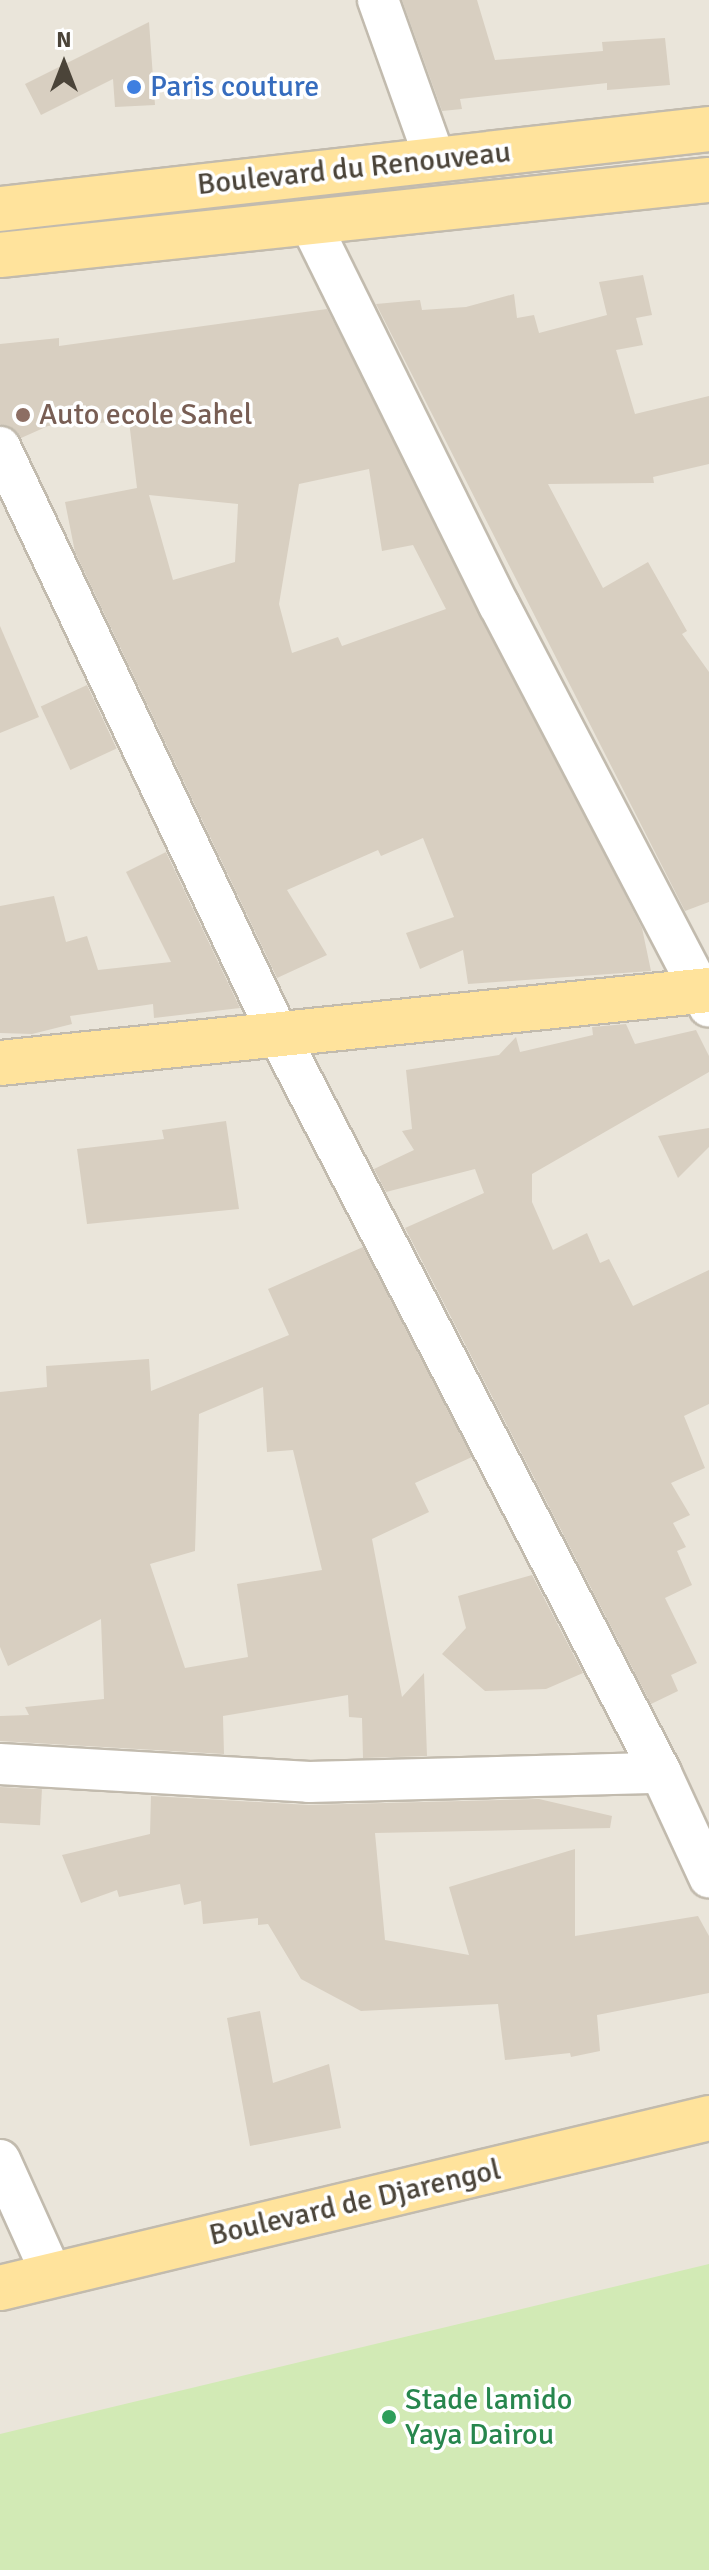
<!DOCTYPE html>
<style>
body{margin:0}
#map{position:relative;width:709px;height:2570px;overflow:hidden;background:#f6f3ec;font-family:Signika,sans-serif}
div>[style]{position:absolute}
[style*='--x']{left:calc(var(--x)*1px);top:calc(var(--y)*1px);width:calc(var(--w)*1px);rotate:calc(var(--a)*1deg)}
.residential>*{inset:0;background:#eae5da;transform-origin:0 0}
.green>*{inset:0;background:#d2eab5}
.building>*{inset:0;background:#d8cfc1;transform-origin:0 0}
.roads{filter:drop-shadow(2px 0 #c2bbae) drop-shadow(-2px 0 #c2bbae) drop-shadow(0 2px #c2bbae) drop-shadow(0 -2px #c2bbae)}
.minor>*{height:40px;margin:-20px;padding:0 20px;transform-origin:20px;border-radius:20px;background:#fff}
.major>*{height:44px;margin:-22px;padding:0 22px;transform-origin:22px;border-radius:22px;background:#ffe39c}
.dots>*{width:22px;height:22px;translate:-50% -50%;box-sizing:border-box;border:4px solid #fff;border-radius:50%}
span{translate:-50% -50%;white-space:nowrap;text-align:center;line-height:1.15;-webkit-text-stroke:7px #fff;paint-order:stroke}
.shop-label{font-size:30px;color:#366cbe}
.left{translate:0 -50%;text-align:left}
.street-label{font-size:30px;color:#4b4439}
.education-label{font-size:30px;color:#785e54}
.leisure-label{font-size:30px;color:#27864d}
.north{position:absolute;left:24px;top:24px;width:80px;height:80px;-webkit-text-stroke:6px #fff;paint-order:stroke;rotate:0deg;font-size:22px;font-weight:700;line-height:32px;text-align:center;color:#4b4439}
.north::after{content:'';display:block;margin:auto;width:28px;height:36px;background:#4b4439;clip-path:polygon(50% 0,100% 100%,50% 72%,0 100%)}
</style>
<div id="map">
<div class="residential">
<div style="left:0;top:0;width:709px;height:2570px"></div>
</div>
<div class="green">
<div style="clip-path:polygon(709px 2264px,709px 2570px,0 2570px,0 2434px)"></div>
</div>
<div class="building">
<div style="clip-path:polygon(402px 0,477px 0,495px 60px,603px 51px,602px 42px,665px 38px,670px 85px,607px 90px,607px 83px,460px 99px,462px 109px,442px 111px)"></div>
<div style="clip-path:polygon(149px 22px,155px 105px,115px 107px,113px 79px,41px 115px,25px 84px)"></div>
<div style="clip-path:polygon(643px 275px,652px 315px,636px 318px,643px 345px,616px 350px,635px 414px,709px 396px,709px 464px,653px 477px,654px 483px,548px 484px,603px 588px,648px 562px,687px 631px,682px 634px,709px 672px,709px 902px,685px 911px,376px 304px,420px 300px,422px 310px,466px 307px,514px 294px,517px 318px,534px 315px,539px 333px,607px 315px,599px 282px)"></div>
<div style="clip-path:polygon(evenodd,327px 309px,642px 928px,651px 971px,468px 984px,463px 950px,420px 969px,406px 933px,454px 917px,423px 838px,381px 856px,378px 850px,287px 890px,327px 955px,277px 978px,75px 552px,65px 502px,137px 488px,129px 421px,48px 426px,21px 438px,0 424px,0 344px,59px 338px,59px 346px,327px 309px,369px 469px,382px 551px,413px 545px,446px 609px,342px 646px,338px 637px,292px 653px,279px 604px,299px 484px,369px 469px,327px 309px,149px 495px,238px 504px,235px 562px,173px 580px,149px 495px)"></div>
<div style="clip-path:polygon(0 626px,39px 717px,0 733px)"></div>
<div style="left:87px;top:685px;width:70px;height:51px;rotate:65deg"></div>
<div style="clip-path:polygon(166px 852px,240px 1008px,154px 1018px,153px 1004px,70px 1016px,72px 1024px,32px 1034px,0 1033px,0 906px,54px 896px,66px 942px,87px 936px,98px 970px,171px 962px,126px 872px)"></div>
<div style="clip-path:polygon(626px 1024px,635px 1044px,696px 1030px,709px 1056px,709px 1072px,532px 1174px,532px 1202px,553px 1250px,587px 1233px,600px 1263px,609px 1259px,633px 1306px,709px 1270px,709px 1404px,684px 1416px,705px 1468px,671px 1483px,690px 1515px,673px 1523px,686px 1547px,677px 1551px,692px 1585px,665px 1598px,697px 1663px,671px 1675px,678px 1691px,651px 1704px,405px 1228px,484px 1193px,475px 1169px,386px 1192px,374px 1169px,414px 1150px,402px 1131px,412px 1129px,406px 1070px,499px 1055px,516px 1037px,520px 1052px,593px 1035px,592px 1027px)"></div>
<div style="clip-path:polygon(226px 1121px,239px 1209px,87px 1224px,77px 1149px,164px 1139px,162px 1130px)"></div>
<div style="clip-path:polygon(709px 1128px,709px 1147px,678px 1178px,658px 1136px)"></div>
<div style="clip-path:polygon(evenodd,363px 1247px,472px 1457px,415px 1483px,429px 1512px,372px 1539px,402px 1697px,424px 1673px,427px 1756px,363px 1758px,362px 1718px,349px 1717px,348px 1695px,223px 1716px,224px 1754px,0 1741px,0 1716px,29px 1715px,25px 1707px,104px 1699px,101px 1619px,8px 1666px,0 1647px,0 1392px,47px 1387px,46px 1366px,149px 1359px,151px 1391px,289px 1335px,268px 1289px,363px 1247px,263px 1387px,267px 1452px,293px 1450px,322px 1570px,237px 1584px,248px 1657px,185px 1668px,150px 1564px,195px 1551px,199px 1414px,263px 1387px)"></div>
<div style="clip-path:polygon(532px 1575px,583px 1673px,546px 1689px,485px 1691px,442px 1654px,466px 1628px,458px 1596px)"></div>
<div style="left:0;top:1787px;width:42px;height:36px;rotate:3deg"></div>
<div style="clip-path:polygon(151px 1796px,309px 1805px,539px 1799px,612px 1816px,610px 1828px,375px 1833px,385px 1940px,469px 1955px,449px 1887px,575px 1849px,575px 1936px,698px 1916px,709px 1936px,709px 1993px,597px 2015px,600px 2051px,571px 2057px,570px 2053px,505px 2060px,498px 2004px,361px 2011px,301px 1979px,268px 1924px,258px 1925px,258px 1918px,203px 1924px,201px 1901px,184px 1905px,180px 1884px,119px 1897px,117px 1890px,81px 1903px,62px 1855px,150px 1834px)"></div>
<div style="clip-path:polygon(260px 2011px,273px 2083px,329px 2064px,341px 2128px,250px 2146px,227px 2018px)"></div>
</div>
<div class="roads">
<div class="minor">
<div style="--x:378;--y:0;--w:169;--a:70.3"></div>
<div style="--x:309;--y:221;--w:428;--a:63.7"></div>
<div style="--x:499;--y:605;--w:453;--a:62.4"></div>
<div style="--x:0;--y:447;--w:650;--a:64.66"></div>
<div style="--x:278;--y:1034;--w:832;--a:62.6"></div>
<div style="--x:661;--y:1773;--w:115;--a:65.2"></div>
<div style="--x:0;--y:1764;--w:310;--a:3.3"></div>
<div style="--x:309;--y:1782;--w:352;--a:-1.5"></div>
<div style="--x:0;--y:2160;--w:126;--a:65.7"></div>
</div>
<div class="major">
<div style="--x:0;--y:209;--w:713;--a:-6.44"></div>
<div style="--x:0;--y:255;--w:713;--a:-6.04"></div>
<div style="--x:0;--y:1063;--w:713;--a:-5.88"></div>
<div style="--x:0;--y:2288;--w:729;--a:-13.48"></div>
</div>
</div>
<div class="dots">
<div style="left:134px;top:87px;background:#3f7fe0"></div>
<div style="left:23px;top:415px;background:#8d6e63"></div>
<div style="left:389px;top:2417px;background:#2e9e5b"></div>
</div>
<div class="shop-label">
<span class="left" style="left:150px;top:87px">Paris couture</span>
</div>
<div class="street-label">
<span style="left:354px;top:169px;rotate:-6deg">Boulevard du Renouveau</span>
<span style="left:355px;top:2203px;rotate:-13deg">Boulevard de Djarengol</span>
</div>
<div class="education-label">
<span class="left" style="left:39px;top:415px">Auto ecole Sahel</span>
</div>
<div class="leisure-label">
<span class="left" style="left:405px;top:2417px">Stade lamido<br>Yaya Dairou</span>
</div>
<div class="north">N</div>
</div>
